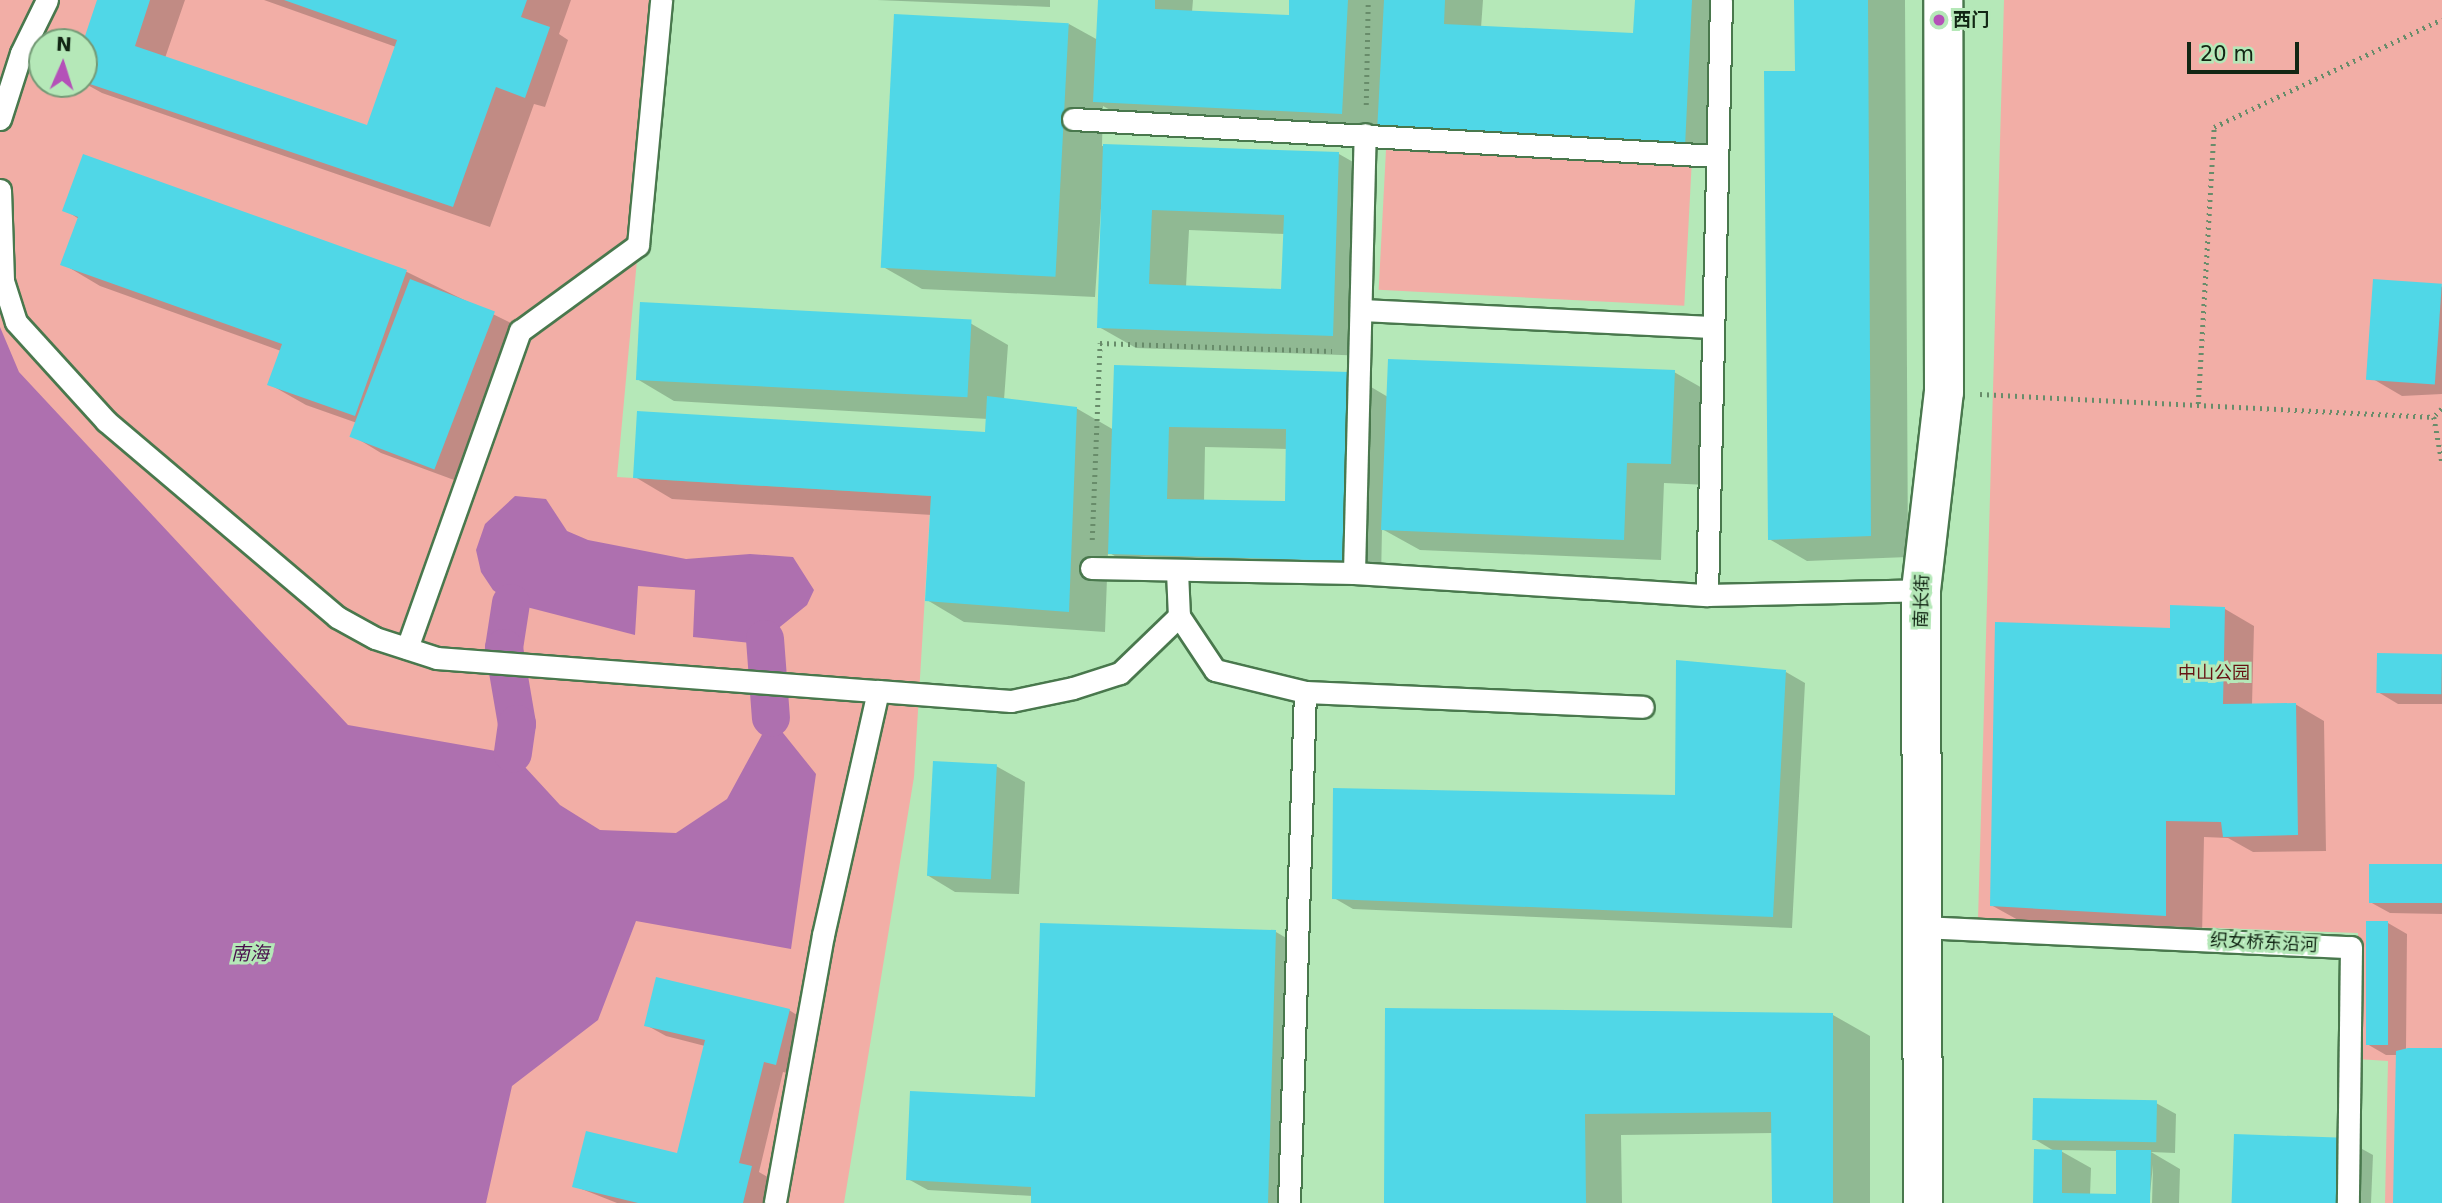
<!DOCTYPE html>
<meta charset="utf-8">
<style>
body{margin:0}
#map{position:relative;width:2442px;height:1203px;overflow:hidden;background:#b5e8b8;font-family:"DejaVu Sans","Noto Sans SC",sans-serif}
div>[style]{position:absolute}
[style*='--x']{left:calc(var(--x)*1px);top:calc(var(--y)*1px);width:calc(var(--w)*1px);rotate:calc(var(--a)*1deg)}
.green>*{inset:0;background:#f2aea6;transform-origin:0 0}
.water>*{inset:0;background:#ae70af}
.shadow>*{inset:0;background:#0003}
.canal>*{height:38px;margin:-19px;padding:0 19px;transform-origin:19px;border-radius:19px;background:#ae70af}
.building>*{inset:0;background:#50d7e7;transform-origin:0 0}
.path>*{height:4.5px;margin-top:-2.25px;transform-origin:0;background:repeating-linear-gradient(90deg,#688c6a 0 2px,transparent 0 7px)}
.roads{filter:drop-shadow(2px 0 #49784d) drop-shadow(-2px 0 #49784d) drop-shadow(0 2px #49784d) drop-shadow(0 -2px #49784d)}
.lane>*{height:21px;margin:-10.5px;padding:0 10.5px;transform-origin:10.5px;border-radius:10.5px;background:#fff}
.secondary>*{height:38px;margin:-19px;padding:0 19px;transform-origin:19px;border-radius:19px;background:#fff}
.dots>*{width:19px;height:19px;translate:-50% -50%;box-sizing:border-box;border:4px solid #b5e8b8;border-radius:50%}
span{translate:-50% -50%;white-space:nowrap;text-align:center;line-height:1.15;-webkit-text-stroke:6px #b5e8b8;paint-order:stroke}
.poi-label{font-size:18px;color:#122614;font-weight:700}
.left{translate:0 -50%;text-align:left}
.street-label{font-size:18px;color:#122614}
.park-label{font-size:18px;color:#671313}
.water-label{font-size:19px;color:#480d4b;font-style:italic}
.north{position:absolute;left:28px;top:28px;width:70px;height:70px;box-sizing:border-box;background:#b5e8b8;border:2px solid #749a76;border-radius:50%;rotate:3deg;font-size:19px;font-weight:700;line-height:28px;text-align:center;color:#122614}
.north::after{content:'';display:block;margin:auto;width:24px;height:32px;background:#b451b8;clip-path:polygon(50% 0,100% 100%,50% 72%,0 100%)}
.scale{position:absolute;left:2187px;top:42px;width:112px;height:32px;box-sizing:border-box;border:4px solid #122614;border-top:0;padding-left:9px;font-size:21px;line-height:24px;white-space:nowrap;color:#122614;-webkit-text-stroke:5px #b5e8b8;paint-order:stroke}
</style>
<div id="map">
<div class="green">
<div style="clip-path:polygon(evenodd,0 0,661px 0,617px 477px,931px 496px,914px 777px,844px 1203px,0 1203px,0 0,42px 42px,84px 42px,84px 84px,42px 84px,42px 42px)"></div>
<div style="clip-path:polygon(2004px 0,2442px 0,2442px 1203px,2385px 1203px,2388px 1061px,2357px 1059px,2358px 933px,1978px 920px)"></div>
<div style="left:1386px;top:150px;width:306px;height:140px;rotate:3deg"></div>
</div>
<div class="water">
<div style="clip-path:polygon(0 327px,19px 372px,348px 725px,513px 754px,560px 805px,600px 830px,676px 833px,727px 799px,771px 718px,816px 774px,791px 949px,636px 921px,598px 1020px,512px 1086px,486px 1203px,0 1203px)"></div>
<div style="clip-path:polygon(515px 496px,546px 499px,567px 531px,588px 540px,686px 559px,750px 554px,793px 557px,814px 590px,807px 605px,765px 639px,751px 643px,693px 637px,695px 590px,638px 586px,635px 635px,511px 603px,493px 590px,481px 572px,476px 550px,485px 524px)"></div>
</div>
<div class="shadow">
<div style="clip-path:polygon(100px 0,185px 0,165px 58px,368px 127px,396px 47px,264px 0,571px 0,559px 34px,568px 40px,545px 107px,534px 104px,490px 227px,102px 93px,84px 83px,84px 46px)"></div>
<div style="clip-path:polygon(877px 0,1050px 0,1050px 7px)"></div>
<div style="clip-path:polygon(evenodd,1100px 0,1193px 0,1192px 12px,1290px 17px,1291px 0,1483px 0,1481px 28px,1635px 35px,1636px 0,1730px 0,1722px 167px,1416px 152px,1379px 131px,1132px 122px,1103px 106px,1102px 146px,1339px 154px,1376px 175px,1370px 356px,1136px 348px,1099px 327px,1105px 149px,1095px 297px,922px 289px,885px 268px,1069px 24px,1098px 40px,1100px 0,1189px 230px,1285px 234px,1282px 291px,1186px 287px,1189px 230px)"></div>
<div style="clip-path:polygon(1796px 0,1905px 0,1908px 557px,1807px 561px,1769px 539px,1797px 73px)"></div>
<div style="clip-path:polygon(84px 156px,407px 272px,523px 329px,465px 484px,381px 453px,353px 436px,357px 423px,306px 405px,269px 384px,281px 351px,100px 286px,63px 264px,79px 219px,65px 210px)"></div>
<div style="clip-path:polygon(2442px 286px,2442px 394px,2402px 396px,2373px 379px)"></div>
<div style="clip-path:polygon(evenodd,970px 323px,1008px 345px,1004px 400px,1076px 408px,1114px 430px,1349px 374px,1388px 397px,1674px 372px,1711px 393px,1708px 485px,1664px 483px,1661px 560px,1420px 550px,1382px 529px,1381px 581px,1147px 575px,1108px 552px,1105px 632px,964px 622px,927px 600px,932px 515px,672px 499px,635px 477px,987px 434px,988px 419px,674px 401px,637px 379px,970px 323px,1205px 447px,1288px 449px,1287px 503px,1204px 502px,1205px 447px)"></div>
<div style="clip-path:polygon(2225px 609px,2254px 626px,2252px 705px,2295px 704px,2324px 721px,2326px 851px,2253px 852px,2228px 838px,2204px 837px,2202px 937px,2029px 926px,1991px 905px,2171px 630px)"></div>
<div style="clip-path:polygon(2442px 656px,2442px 704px,2398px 704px,2378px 692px)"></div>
<div style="clip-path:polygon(1786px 672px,1805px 683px,1792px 928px,1353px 909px,1334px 898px,1677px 797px)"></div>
<div style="clip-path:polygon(996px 766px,1025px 782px,1019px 894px,955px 892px,927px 875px)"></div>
<div style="clip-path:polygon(2442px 866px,2442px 914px,2390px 913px,2370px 902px)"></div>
<div style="clip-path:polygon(2388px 923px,2407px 934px,2406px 1050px,2442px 1050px,2442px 1203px,2395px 1203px,2397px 1055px,2386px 1055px,2367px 1044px)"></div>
<div style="clip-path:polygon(1276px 932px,1295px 943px,1287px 1203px,1033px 1203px,1033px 1196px,928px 1190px,908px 1179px,1036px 1099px)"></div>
<div style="clip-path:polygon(1387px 1009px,1833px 1015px,1870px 1036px,1870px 1203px,1773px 1203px,1773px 1133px,1621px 1135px,1622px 1203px,1386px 1203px)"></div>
<div style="clip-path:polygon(789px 1010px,808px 1022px,795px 1075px,783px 1072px,759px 1172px,771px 1179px,765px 1203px,617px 1203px,574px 1186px,678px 1155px,705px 1046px,666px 1036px,646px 1025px)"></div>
<div style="clip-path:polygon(evenodd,2156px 1103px,2176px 1114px,2175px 1153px,2151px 1152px,2180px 1169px,2179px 1203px,2152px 1203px,2153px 1165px,2149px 1203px,2034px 1203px,2056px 1152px,2034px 1139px,2156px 1103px,2059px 1150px,2118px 1151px,2117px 1196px,2090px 1196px,2091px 1168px,2059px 1150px)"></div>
<div style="clip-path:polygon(2344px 1139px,2373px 1155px,2371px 1203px,2234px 1203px)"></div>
</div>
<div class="canal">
<div style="--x:511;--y:603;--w:46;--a:98.8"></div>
<div style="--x:504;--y:648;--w:77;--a:80.3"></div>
<div style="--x:517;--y:724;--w:30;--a:98"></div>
<div style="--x:765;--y:639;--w:79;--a:85.7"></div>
</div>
<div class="building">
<div style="clip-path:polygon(97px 0,150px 0,135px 46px,367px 125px,397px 40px,284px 0,527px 0,521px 17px,550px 27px,525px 98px,496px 87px,453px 207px,84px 82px,83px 42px)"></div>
<div style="clip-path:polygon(1098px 0,1155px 0,1155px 9px,1289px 15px,1289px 0,1348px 0,1342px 114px,1093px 102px)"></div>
<div style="clip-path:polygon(1384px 0,1445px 0,1444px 24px,1633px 33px,1635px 0,1692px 0,1685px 147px,1377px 132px)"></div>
<div style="clip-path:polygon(1794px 0,1868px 0,1871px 536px,1768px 540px,1764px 71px,1795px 71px)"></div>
<div style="left:894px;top:14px;width:175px;height:254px;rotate:3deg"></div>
<div style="clip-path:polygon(evenodd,1103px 144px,1339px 152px,1333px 336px,1097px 328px,1103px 144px,1152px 210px,1284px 215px,1281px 289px,1149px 284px,1152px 210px)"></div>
<div style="clip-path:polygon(83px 154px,407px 270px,355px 416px,267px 385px,282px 344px,60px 265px,78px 217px,62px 211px)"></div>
<div style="left:410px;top:279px;width:91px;height:169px;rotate:21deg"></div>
<div style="left:2373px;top:279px;width:69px;height:101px;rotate:4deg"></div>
<div style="left:640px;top:302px;width:332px;height:78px;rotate:3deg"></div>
<div style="clip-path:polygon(1388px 359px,1675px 370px,1671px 464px,1627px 463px,1624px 540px,1381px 530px)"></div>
<div style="clip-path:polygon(evenodd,1114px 365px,1349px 372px,1344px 561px,1108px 554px,1114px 365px,1169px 427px,1286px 429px,1285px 501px,1167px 499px,1169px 427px)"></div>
<div style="clip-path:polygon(987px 396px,1077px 407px,1069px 612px,925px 601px,931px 496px,633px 478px,637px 411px,985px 432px)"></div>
<div style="clip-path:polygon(2170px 605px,2225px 607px,2223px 704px,2296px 703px,2298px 835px,2223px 837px,2221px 822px,2166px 821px,2166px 916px,1990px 906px,1995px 622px,2170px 628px)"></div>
<div style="left:2377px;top:653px;width:65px;height:40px;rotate:1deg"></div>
<div style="clip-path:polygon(1676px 660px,1786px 670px,1773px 917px,1332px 899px,1333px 788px,1675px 795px)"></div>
<div style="left:933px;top:761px;width:64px;height:115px;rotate:3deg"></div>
<div style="left:2369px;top:864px;width:73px;height:39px"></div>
<div style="left:2366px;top:921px;width:22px;height:124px"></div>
<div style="clip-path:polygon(1040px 923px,1276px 930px,1268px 1203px,1031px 1203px,1031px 1187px,906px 1180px,910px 1091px,1035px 1097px)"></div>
<div style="clip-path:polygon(656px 977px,790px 1009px,776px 1065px,764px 1062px,739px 1163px,752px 1166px,743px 1203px,638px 1203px,572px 1187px,586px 1131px,677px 1153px,705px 1040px,644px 1026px)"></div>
<div style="clip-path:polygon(1385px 1008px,1833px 1013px,1833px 1203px,1772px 1203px,1771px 1112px,1585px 1114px,1586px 1203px,1384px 1203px)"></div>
<div style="clip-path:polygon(2408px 1048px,2442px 1048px,2442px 1203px,2393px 1203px,2396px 1051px)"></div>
<div style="left:2033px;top:1098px;width:124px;height:42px;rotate:1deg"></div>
<div style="left:2234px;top:1134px;width:110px;height:69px;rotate:2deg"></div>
<div style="clip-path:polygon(2034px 1149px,2062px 1150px,2062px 1193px,2116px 1194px,2116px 1150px,2151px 1150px,2150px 1203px,2033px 1203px)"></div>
</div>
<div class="path">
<div style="--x:1366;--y:105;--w:105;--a:-88.9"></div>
<div style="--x:1980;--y:394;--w:455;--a:2.9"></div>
<div style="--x:2198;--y:404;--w:277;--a:-86.7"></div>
<div style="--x:2214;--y:127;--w:252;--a:-25.3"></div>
<div style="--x:2442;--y:409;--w:11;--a:135"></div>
<div style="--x:2434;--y:417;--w:46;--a:79.9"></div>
<div style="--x:1092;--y:540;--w:197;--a:-87.7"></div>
<div style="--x:1100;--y:343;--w:232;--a:2"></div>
</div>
<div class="roads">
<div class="lane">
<div style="--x:0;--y:119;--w:69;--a:-72.3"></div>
<div style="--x:21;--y:53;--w:59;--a:-63.9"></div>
<div style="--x:1073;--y:119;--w:644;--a:3.29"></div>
<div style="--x:0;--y:190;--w:91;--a:88.1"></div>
<div style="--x:3;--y:281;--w:43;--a:72.4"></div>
<div style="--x:16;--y:322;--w:134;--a:47.7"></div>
<div style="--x:106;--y:421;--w:303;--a:40.3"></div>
<div style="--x:337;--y:617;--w:43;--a:28.9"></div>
<div style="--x:375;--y:638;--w:65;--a:17.9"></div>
<div style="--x:437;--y:658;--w:442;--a:4.3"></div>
<div style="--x:878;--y:691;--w:250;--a:102.7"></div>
<div style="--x:823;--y:935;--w:272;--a:100.2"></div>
<div style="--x:1362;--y:310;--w:349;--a:2.8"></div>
<div style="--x:1091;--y:568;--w:263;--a:1.1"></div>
<div style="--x:1354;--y:573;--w:354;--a:3.6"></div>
<div style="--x:1707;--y:595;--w:214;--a:-1.3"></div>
<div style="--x:1177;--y:571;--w:45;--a:87.5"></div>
<div style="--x:1179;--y:616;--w:65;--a:56.3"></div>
<div style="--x:1215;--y:670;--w:93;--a:13.7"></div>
<div style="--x:1305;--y:692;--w:338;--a:2.5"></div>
<div style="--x:1354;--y:573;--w:439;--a:-88.6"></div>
<div style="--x:1707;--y:595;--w:595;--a:-88.65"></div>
<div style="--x:407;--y:648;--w:337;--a:-70.4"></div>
<div style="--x:520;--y:331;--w:146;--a:-36.1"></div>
<div style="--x:638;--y:245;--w:246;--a:-84.6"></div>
<div style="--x:878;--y:691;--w:133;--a:4.3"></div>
<div style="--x:1011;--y:701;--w:63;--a:-11.8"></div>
<div style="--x:1073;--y:688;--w:49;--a:-17.7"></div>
<div style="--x:1120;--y:673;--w:82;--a:-44"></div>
<div style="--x:1921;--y:927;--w:430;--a:2.7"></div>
<div style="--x:2351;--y:947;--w:256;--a:90.7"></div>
<div style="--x:1289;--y:1203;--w:511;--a:-88.21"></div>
</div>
<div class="secondary">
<div style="--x:1923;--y:1203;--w:613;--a:-90.19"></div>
<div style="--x:1921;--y:590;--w:199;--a:-83.4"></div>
<div style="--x:1944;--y:392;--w:392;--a:-90.1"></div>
</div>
</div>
<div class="dots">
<div style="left:1939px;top:20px;background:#b451b8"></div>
</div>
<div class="poi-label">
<span class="left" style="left:1953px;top:20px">西门</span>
</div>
<div class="street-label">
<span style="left:1922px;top:601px;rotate:-88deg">南长街</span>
<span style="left:2264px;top:943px;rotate:3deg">织女桥东沿河</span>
</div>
<div class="park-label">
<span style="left:2214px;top:673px">中山公园</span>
</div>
<div class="water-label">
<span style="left:250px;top:954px">南海</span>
</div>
<div class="north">N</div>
<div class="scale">20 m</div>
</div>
